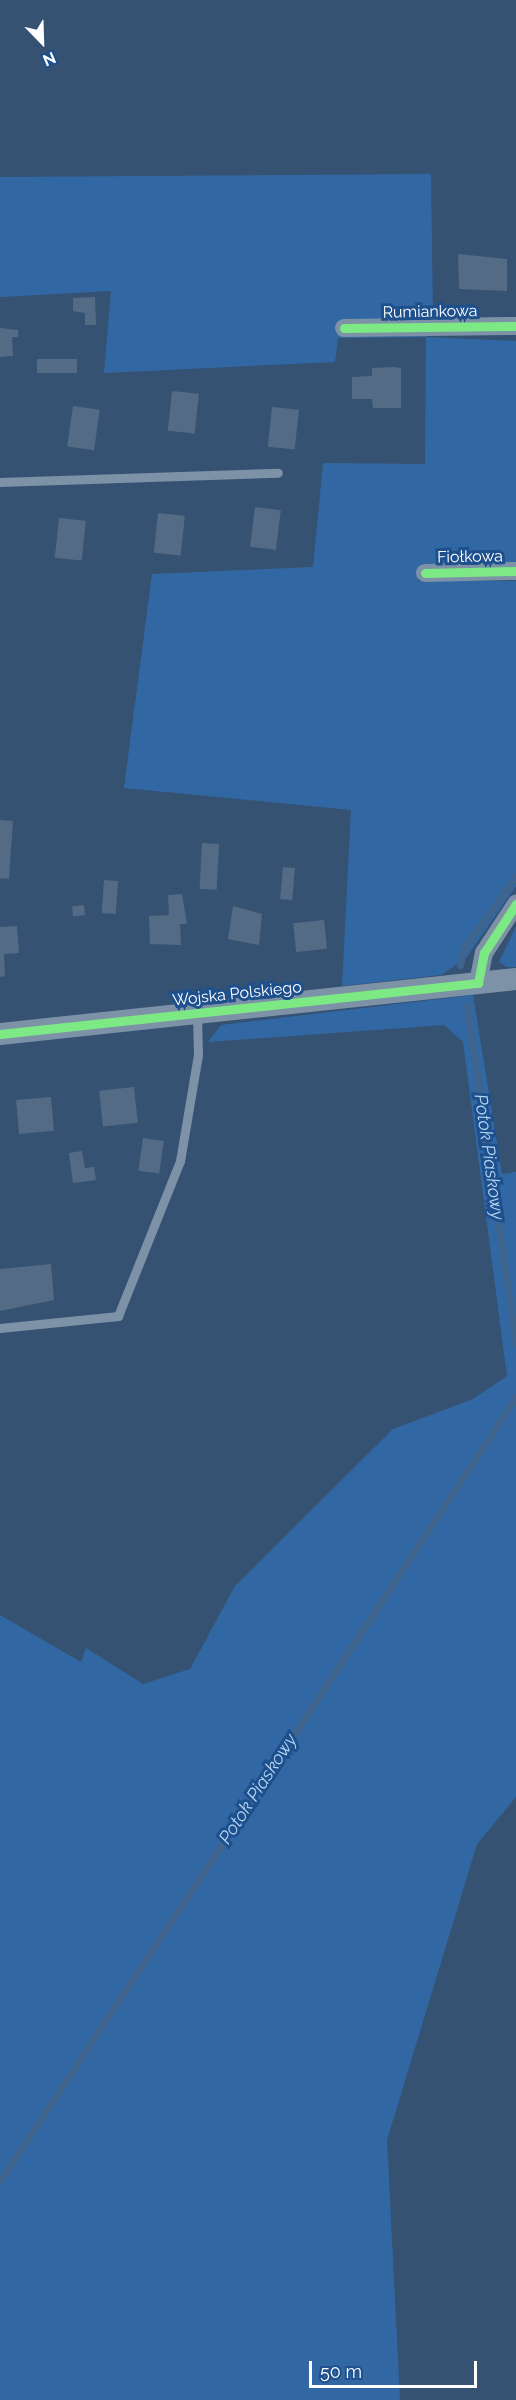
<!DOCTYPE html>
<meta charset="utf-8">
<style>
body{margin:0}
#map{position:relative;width:516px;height:2400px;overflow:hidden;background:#365273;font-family:Raleway,sans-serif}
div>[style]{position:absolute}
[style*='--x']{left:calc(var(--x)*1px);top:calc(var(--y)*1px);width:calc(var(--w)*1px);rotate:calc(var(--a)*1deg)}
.green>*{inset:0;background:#3168a3}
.stream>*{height:7px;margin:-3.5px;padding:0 3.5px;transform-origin:3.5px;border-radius:3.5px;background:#3f648e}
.building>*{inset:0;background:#546b85;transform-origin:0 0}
.service>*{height:9px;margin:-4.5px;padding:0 4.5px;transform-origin:4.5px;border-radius:4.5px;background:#7d92a7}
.minor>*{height:18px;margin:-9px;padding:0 9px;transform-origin:9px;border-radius:9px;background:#7d92a7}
.tertiary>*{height:22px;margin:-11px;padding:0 11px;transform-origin:11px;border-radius:11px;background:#7d92a7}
.cycleway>*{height:9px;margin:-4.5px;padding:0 4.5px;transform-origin:4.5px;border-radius:4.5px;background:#7ce984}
span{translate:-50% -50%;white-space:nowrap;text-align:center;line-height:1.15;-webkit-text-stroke:6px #1d508c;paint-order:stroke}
.street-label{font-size:16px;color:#fff}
.water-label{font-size:18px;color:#b5d4f4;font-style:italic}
.north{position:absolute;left:12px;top:12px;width:60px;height:60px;-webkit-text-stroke:4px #1d508c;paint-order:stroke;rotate:157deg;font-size:16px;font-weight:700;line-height:24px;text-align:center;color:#fff}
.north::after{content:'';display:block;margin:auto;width:21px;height:27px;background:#fff;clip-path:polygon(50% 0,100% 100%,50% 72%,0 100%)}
.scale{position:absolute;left:309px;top:2361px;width:168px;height:27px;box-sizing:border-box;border:3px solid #fff;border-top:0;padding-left:8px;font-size:18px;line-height:21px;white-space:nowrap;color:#fff;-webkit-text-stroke:4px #1d508c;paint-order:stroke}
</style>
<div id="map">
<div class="green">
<div style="clip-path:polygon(431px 174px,433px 318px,426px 337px,516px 341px,516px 564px,419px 566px,418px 581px,516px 581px,516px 886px,466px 958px,441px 975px,342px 986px,351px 810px,124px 788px,152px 574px,313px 567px,323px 463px,425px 464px,426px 337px,338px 338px,335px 362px,104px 373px,111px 291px,0 297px,0 177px)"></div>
<div style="clip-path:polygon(516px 926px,516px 967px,507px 967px,499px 962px)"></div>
<div style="clip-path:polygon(473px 995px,502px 1174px,516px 1172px,516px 1797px,477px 1844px,387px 2140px,400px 2400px,0 2400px,0 1615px,81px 1662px,86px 1648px,143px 1684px,190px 1669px,235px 1586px,393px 1429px,473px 1399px,507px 1376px,463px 1042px,444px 1025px,208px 1042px,221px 1025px)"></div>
</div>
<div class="stream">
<div style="--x:460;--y:965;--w:17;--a:-77"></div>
<div style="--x:464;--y:948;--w:89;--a:-54.2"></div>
<div style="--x:467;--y:1005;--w:343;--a:81.8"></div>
<div style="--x:0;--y:2181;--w:939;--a:-56.65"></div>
</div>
<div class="building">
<div style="clip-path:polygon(458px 254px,507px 259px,507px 291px,459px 289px)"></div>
<div style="clip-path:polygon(95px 297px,96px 325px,85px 325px,85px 313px,73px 311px,73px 298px)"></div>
<div style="clip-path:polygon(0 328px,18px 330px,18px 337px,12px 337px,13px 356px,0 357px)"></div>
<div style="left:77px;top:359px;width:14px;height:40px;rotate:90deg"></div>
<div style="clip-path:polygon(393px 367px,401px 368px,401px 408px,373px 408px,372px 399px,352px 399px,352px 377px,372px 376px,372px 368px)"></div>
<div style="left:172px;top:391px;width:27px;height:40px;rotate:6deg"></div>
<div style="left:73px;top:406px;width:27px;height:41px;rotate:8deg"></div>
<div style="left:272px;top:407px;width:27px;height:40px;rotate:6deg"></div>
<div style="left:255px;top:507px;width:26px;height:40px;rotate:7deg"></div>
<div style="left:158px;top:513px;width:27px;height:40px;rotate:6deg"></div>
<div style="left:59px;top:518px;width:27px;height:40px;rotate:6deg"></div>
<div style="left:0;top:820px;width:13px;height:58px;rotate:4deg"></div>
<div style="left:202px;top:843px;width:17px;height:46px;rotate:3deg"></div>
<div style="left:283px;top:867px;width:12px;height:32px;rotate:5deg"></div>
<div style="left:104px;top:880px;width:14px;height:33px;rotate:4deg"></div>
<div style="clip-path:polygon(182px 894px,187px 924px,180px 924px,181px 945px,150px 944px,149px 916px,169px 915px,168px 895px)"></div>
<div style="left:84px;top:905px;width:10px;height:12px;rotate:84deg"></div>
<div style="clip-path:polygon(233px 906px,262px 914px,259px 945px,228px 939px)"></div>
<div style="left:324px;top:920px;width:29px;height:31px;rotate:84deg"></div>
<div style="clip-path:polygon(17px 926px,19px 953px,4px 954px,5px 976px,0 977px,0 927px)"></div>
<div style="left:134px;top:1087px;width:36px;height:35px;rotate:84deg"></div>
<div style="left:51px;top:1097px;width:34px;height:35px;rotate:85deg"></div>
<div style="left:143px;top:1138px;width:21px;height:33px;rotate:8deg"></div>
<div style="clip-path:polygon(82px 1151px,85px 1168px,94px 1167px,96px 1180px,73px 1183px,69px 1153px)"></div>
<div style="clip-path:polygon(51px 1264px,54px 1300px,0 1311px,0 1269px)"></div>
</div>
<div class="service">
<div style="--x:0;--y:482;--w:278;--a:-1.9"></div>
<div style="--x:0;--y:1328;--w:119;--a:-5.8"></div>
<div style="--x:118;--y:1316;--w:167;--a:-68.2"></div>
<div style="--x:180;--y:1161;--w:108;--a:-80.4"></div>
<div style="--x:198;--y:1055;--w:42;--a:-91.4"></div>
</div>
<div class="minor">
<div style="--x:344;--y:328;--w:172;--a:-0.7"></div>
<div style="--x:425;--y:573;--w:91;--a:-1.3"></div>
<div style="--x:478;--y:983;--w:31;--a:-79"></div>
<div style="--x:484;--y:953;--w:59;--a:-56.9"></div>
</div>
<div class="tertiary">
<div style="--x:0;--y:1034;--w:519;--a:-6.08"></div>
</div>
<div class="cycleway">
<div style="--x:344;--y:328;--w:172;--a:-0.7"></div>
<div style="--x:425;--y:573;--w:91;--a:-1.3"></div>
<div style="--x:0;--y:1034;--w:481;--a:-6.1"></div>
<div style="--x:478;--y:983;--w:31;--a:-79"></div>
<div style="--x:484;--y:953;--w:59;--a:-56.9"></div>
</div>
<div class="street-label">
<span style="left:430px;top:312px;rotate:-1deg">Rumiankowa</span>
<span style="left:470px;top:557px;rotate:-1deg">Fiołkowa</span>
<span style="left:237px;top:994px;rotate:-6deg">Wojska Polskiego</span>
</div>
<div class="water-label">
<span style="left:489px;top:1157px;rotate:82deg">Potok Piaskowy</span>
<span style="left:258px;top:1789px;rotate:-57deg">Potok Piaskowy</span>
</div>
<div class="north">N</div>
<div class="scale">50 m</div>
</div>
